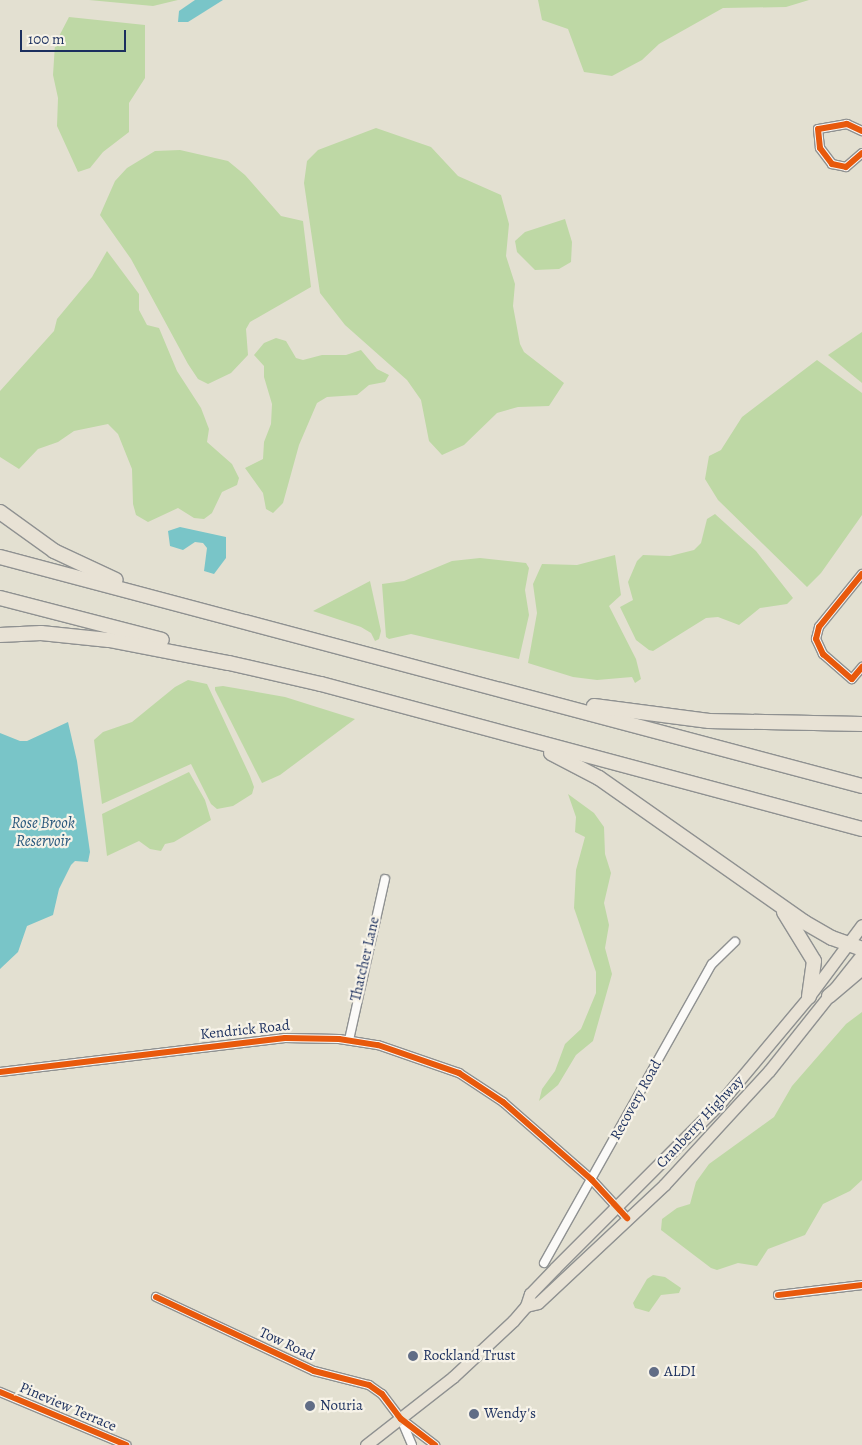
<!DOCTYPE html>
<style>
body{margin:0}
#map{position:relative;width:862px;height:1445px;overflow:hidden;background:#e3e0d1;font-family:Alegreya,serif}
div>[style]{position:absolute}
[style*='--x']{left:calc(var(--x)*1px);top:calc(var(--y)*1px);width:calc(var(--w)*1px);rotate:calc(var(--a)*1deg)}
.green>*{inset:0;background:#bed8a5}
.water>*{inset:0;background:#79c5c8}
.roads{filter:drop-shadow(1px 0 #8f9191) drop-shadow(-1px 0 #8f9191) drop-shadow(0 1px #8f9191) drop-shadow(0 -1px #8f9191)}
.street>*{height:8px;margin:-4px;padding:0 4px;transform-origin:4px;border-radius:4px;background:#fbfaf8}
.primary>*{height:11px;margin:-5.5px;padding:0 5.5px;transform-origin:5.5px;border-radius:5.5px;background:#e8e2d5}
.highway>*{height:14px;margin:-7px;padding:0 7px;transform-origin:7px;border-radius:7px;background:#e8e2d5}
.cycleway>*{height:6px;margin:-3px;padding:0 3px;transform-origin:3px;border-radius:3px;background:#e8590c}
.dots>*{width:14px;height:14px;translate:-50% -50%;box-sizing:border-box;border:2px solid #f7f3e8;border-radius:50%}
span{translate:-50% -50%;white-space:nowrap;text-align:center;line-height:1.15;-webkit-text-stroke:4.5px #f7f3e8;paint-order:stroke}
.street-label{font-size:15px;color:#1b2f5e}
.poi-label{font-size:15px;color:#1b2f5e}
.left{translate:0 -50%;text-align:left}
.water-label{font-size:16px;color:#29587d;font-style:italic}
.scale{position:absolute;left:20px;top:30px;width:106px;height:22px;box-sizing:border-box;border:2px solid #1b2f5e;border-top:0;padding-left:6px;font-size:15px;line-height:18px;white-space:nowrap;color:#1b2f5e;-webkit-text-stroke:4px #f7f3e8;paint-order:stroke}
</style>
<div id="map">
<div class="green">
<div style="clip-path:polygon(89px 0,178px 0,153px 6px)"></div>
<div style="clip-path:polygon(538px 0,809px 0,786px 7px,723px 8px,659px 44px,642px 60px,612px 76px,584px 72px,568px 29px,542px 20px)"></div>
<div style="clip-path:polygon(69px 17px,145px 25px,145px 78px,129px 103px,129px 132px,103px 152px,90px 168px,78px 172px,57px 126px,58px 98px,53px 75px,55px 44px)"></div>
<div style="clip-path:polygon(376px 128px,431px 147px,458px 176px,501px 195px,509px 224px,506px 256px,515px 284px,513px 306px,520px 344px,524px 352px,564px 383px,549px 406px,518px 407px,497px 413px,464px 445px,442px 455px,429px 441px,421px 400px,407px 380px,345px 325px,320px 293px,304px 183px,307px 161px,318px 150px)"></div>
<div style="clip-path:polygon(180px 150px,228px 161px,245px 175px,281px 216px,303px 221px,311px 287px,250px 322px,246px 329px,248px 355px,231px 373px,208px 384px,198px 379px,188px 364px,131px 259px,100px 215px,115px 181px,127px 168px,155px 151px)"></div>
<div style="clip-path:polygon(565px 219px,572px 242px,571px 262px,559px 269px,535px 270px,517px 252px,515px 241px,525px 232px)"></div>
<div style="clip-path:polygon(107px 251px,139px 294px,139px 310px,147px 325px,159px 328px,177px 371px,201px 408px,209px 429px,207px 442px,232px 464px,239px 478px,237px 485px,222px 492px,212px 513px,204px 519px,194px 518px,178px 508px,148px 522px,136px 515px,133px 504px,132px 469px,118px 434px,108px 424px,74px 431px,58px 442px,38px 449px,19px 469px,0 457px,0 391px,54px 331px,57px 319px,92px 277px)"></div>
<div style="clip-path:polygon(862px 332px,862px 383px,828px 355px)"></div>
<div style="clip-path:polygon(276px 338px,286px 341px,296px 358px,303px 360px,322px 355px,346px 355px,361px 350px,377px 369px,389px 375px,385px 382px,369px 385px,357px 395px,327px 397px,317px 403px,299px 445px,283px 503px,273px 513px,266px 509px,263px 493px,245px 468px,263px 459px,264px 442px,271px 424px,272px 404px,264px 377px,264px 366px,254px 355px,264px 343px)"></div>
<div style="clip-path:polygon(817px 360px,862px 393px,862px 515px,821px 573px,807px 587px,718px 500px,705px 479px,709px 456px,721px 450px,742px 417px)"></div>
<div style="clip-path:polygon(715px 514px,756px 551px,793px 598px,787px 604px,760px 608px,739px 625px,718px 617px,706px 618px,653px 651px,649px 650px,636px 640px,620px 607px,633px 600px,628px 582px,637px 561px,643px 555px,670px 556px,694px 550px,701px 543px,707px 519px)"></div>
<div style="clip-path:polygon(615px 555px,621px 595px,609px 606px,636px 659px,641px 679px,635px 683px,632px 677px,597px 680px,573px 677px,528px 663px,537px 613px,533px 584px,542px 564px,577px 565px)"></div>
<div style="clip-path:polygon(480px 558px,526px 563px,529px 568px,525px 590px,529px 615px,519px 659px,411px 634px,389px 639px,386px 637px,382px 584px,404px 581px,452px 561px)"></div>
<div style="clip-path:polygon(370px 581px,381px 631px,379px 639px,375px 641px,371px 633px,361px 627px,313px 611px)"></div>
<div style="clip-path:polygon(188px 680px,207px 684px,250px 776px,254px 787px,252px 794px,233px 806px,217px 809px,211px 804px,191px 764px,102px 804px,94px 740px,103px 732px,132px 722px,175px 687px)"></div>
<div style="clip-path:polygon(223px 686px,285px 697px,355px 719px,280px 775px,262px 783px,215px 690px,215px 687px)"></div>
<div style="clip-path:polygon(189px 772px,205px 800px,211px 820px,174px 842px,165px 844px,161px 851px,150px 849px,139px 841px,107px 856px,102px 814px)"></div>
<div style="clip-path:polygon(568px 794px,594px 813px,604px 827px,605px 854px,611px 873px,604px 903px,609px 925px,605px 948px,612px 974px,593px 1041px,576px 1055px,558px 1085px,539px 1101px,542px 1089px,555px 1071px,565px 1044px,581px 1029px,596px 993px,596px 972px,574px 908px,576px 870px,585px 837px,575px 832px,576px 817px)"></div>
<div style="clip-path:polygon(862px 1012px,862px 1180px,850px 1191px,823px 1204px,805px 1235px,768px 1249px,757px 1266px,738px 1263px,717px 1270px,711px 1268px,661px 1230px,662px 1219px,677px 1208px,690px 1204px,696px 1182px,709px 1164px,774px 1117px,792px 1086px,846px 1024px)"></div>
<div style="clip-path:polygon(653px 1275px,665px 1277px,681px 1288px,679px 1293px,661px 1295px,649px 1312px,635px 1308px,633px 1303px,647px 1279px)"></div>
</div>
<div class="water">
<div style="clip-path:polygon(195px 0,223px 0,188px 22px,178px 22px,179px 11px)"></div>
<div style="clip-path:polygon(180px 527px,226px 537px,226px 558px,214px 574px,204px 571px,207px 548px,203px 543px,195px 542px,183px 550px,170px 546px,168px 531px)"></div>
<div style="clip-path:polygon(68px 722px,77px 761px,90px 852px,88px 862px,75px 861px,71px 865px,59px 889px,53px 915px,27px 926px,18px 952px,0 969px,0 733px,20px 741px,27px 741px)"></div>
</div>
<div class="roads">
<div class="street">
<div style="--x:862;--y:131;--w:17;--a:-155"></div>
<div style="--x:847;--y:124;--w:29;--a:170"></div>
<div style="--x:818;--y:129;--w:19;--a:84"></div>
<div style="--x:820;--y:148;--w:20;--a:53"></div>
<div style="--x:832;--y:164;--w:14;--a:12"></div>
<div style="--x:846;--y:167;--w:21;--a:-41"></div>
<div style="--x:862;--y:574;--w:68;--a:129.1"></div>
<div style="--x:819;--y:627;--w:12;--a:104"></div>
<div style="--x:816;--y:639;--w:17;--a:65"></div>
<div style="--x:823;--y:654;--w:38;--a:41"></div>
<div style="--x:852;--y:679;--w:16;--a:-50"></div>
<div style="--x:349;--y:1040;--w:165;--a:-77.4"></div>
<div style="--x:0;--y:1072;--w:287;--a:-6.8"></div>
<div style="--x:285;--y:1038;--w:54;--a:1.1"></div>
<div style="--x:339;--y:1039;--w:39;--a:9"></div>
<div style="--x:378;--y:1045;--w:86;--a:19.1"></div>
<div style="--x:459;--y:1073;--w:53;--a:33.4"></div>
<div style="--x:503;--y:1102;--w:118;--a:41.2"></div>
<div style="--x:592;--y:1180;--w:52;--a:47.4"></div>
<div style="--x:544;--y:1263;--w:343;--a:-60.7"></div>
<div style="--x:712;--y:964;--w:32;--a:-44"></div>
<div style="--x:778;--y:1295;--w:85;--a:-6.8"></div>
<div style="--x:156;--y:1297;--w:174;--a:25.1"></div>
<div style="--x:314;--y:1371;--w:57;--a:14.3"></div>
<div style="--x:369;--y:1385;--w:16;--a:35"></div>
<div style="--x:382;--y:1394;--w:31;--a:53"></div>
<div style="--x:401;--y:1419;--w:43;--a:37.4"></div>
<div style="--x:0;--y:1392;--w:137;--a:22.8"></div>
<div style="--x:401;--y:1419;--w:28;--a:67"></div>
</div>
<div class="primary">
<div style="--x:526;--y:1306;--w:12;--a:-14"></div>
<div style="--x:538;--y:1303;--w:173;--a:-43.1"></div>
<div style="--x:664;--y:1185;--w:155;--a:-47.4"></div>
<div style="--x:769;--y:1071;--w:149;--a:-51.5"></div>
<div style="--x:366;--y:1445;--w:110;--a:-38"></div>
<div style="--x:453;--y:1377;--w:82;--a:-43"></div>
<div style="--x:513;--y:1321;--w:20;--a:-49"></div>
<div style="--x:526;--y:1306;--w:13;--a:-72"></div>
<div style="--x:530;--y:1294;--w:36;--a:-46"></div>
<div style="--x:555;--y:1268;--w:233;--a:-45"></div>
<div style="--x:720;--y:1103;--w:136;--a:-50.1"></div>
<div style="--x:807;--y:999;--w:92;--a:-53.4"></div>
</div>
<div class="highway">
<div style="--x:0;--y:512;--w:67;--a:35.8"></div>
<div style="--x:54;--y:551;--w:68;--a:25.1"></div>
<div style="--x:0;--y:557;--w:892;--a:14.88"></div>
<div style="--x:0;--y:598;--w:167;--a:14.5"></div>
<div style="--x:0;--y:635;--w:41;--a:-2.8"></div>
<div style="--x:41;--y:633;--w:68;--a:5.9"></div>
<div style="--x:109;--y:640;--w:122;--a:10.9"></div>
<div style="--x:229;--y:663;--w:94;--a:12.9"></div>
<div style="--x:321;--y:684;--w:560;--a:15"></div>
<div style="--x:594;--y:706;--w:116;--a:7.4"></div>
<div style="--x:709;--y:721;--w:153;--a:1.1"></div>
<div style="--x:551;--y:753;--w:54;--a:27.5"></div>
<div style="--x:599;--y:778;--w:251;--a:35.1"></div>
<div style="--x:804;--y:922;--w:32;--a:30"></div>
<div style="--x:832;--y:938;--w:32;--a:20"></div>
<div style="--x:784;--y:912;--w:57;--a:58.5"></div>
<div style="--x:814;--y:961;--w:36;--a:98"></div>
<div style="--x:829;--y:996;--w:43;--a:-40.3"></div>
</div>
</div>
<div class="cycleway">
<div style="--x:862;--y:131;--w:17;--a:-155"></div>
<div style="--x:847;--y:124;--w:29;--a:170"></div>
<div style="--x:818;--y:129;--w:19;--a:84"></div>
<div style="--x:820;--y:148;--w:20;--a:53"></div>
<div style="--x:832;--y:164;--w:14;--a:12"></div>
<div style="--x:846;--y:167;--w:21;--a:-41"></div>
<div style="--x:862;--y:574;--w:68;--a:129.1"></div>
<div style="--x:819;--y:627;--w:12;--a:104"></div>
<div style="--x:816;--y:639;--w:17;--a:65"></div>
<div style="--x:823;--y:654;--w:38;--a:41"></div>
<div style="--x:852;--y:679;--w:16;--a:-50"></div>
<div style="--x:0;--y:1072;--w:287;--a:-6.8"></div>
<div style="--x:285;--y:1038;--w:54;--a:1.1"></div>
<div style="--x:339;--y:1039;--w:39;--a:9"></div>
<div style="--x:378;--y:1045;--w:86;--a:19.1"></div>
<div style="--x:459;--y:1073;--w:53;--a:33.4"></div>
<div style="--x:503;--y:1102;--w:118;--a:41.2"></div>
<div style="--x:592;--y:1180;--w:52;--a:47.4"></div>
<div style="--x:778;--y:1295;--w:85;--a:-6.8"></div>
<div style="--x:156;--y:1297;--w:174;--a:25.1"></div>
<div style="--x:314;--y:1371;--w:57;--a:14.3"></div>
<div style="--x:369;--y:1385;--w:16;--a:35"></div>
<div style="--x:382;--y:1394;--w:31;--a:53"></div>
<div style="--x:401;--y:1419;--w:43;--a:37.4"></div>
<div style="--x:0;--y:1392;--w:137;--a:22.8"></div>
</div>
<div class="dots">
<div style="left:413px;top:1356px;background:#616d86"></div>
<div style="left:654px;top:1372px;background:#616d86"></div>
<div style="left:310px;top:1406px;background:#616d86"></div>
<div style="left:474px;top:1414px;background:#616d86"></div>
</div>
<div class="street-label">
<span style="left:365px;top:959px;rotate:-77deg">Thatcher Lane</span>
<span style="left:245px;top:1030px;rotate:-6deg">Kendrick Road</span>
<span style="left:636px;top:1100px;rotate:-61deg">Recovery Road</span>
<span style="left:700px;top:1122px;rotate:-47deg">Cranberry Highway</span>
<span style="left:287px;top:1344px;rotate:25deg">Tow Road</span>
<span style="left:68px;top:1407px;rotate:23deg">Pineview Terrace</span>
</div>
<div class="poi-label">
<span class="left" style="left:423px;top:1356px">Rockland Trust</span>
<span class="left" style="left:664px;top:1372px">ALDI</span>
<span class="left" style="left:320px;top:1406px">Nouria</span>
<span class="left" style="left:484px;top:1414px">Wendy's</span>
</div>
<div class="water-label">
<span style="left:43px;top:832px">Rose Brook<br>Reservoir</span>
</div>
<div class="scale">100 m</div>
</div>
